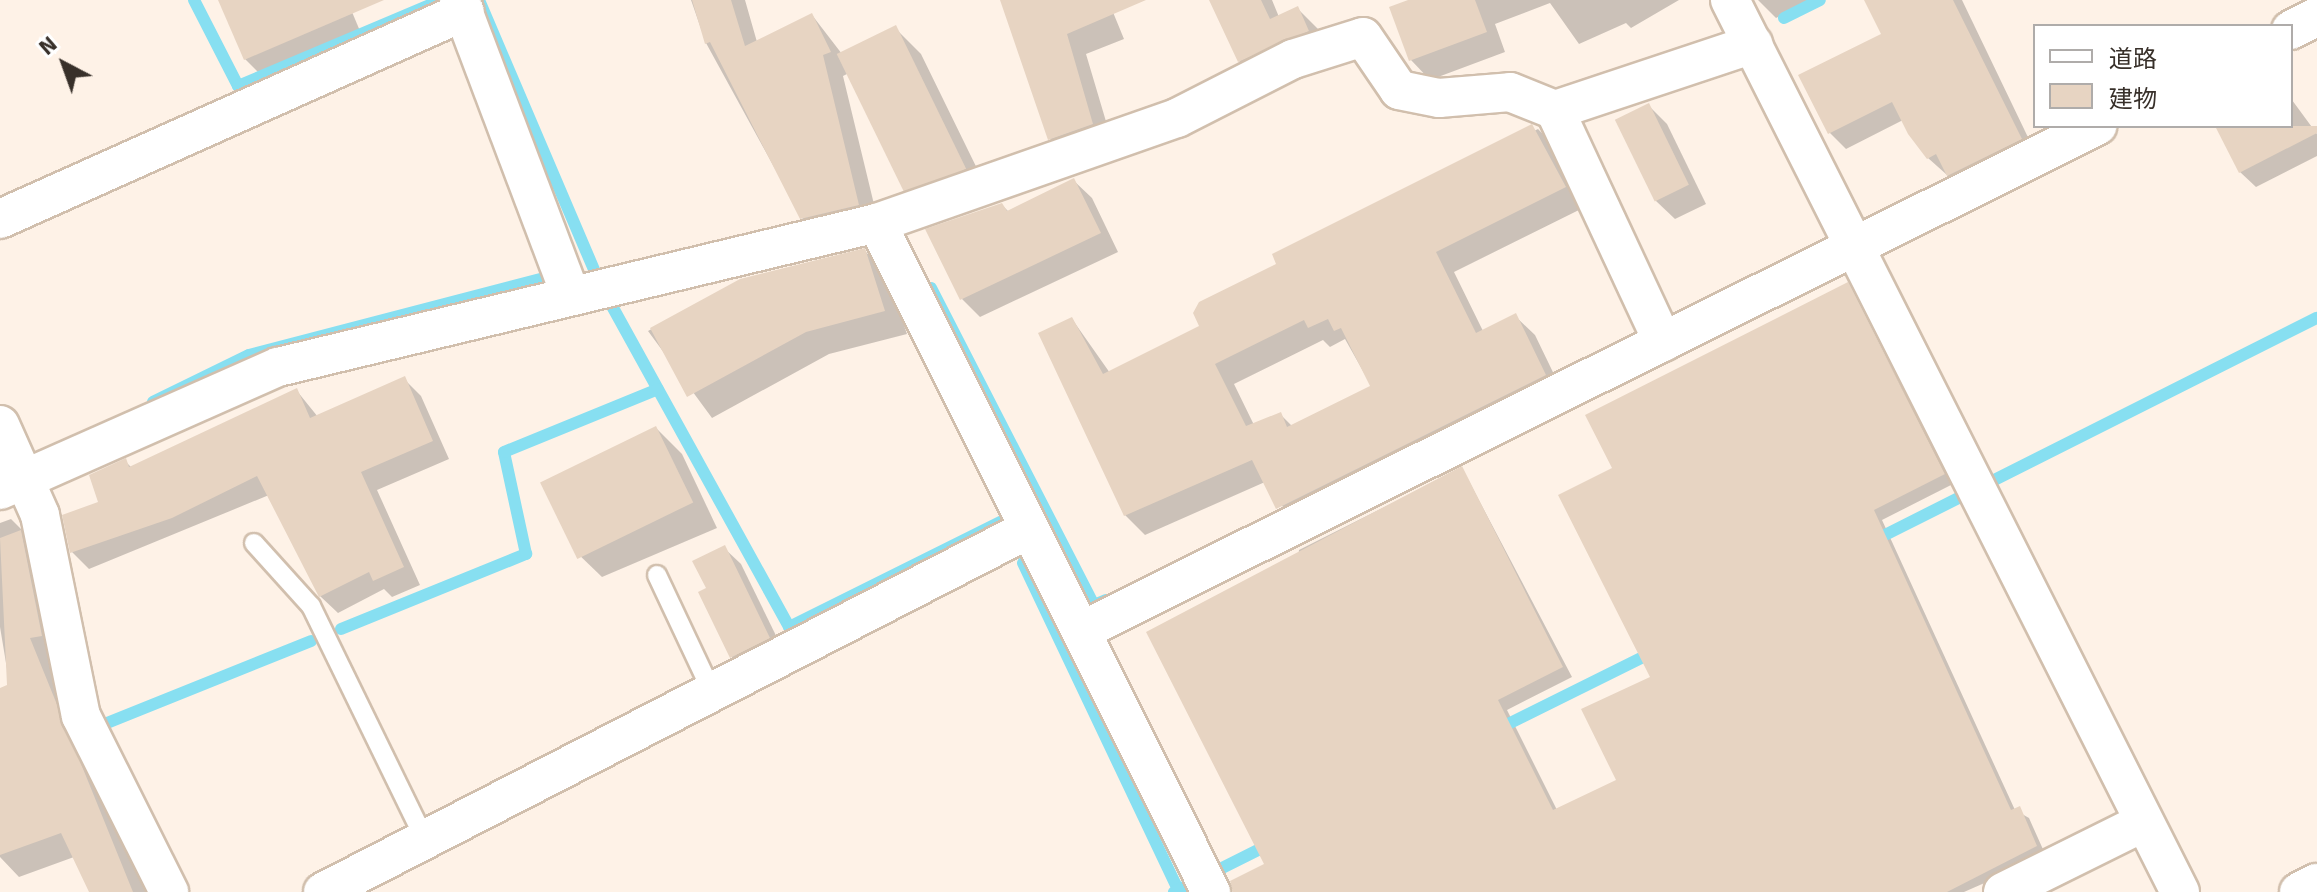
<!DOCTYPE html>
<meta charset="utf-8">
<style>
body{margin:0}
#map{position:relative;width:2317px;height:892px;overflow:hidden;background:#fef2e7;font-family:Signika,"Noto Sans JP",sans-serif}
div>[style]{position:absolute}
[style*='--x']{left:calc(var(--x)*1px);top:calc(var(--y)*1px);width:calc(var(--w)*1px);rotate:calc(var(--a)*1deg)}
.shadow>*{inset:0;background:#0003}
.stream>*{height:12px;margin:-6px;padding:0 6px;transform-origin:6px;border-radius:6px;background:#87dff1}
.building>*{inset:0;background:#e7d4c2;transform-origin:0 0}
.roads{filter:drop-shadow(2px 0 #d1bfad) drop-shadow(-2px 0 #d1bfad) drop-shadow(0 2px #d1bfad) drop-shadow(0 -2px #d1bfad)}
.service>*{height:18px;margin:-9px;padding:0 9px;transform-origin:9px;border-radius:9px;background:#fff}
.minor>*{height:38px;margin:-19px;padding:0 19px;transform-origin:19px;border-radius:19px;background:#fff}
span{translate:-50% -50%;white-space:nowrap;text-align:center;line-height:1.15;-webkit-text-stroke:6px #fff;paint-order:stroke}
.legend{position:absolute;left:2033px;top:24px;width:260px;height:104px;box-sizing:border-box;background:#fff;border:2px solid #afacaa;margin:0;padding:10px 14px;list-style:none;font-size:24px;color:#38302a}
.legend li{display:flex;align-items:center;gap:16px;height:40px}
.legend b{width:40px;border:2px solid #afacaa}
.north{position:absolute;left:24px;top:24px;width:80px;height:80px;-webkit-text-stroke:6px #fff;paint-order:stroke;rotate:319deg;font-size:22px;font-weight:700;line-height:32px;text-align:center;color:#38302a}
.north::after{content:'';display:block;margin:auto;width:28px;height:36px;background:#38302a;clip-path:polygon(50% 0,100% 100%,50% 72%,0 100%)}
</style>
<div id="map">
<div class="shadow">
<div style="clip-path:polygon(228px 0,347px 0,360px 31px,264px 78px,245px 59px)"></div>
<div style="clip-path:polygon(691px 0,745px 0,757px 42px,812px 15px,842px 54px,895px 28px,921px 54px,990px 195px,933px 215px,907px 189px,849px 73px,843px 76px,879px 225px,823px 239px,802px 218px,706px 43px)"></div>
<div style="clip-path:polygon(1001px 0,1108px 0,1124px 39px,1086px 54px,1113px 145px,1071px 159px,1050px 139px)"></div>
<div style="clip-path:polygon(1212px 0,1272px 0,1279px 17px,1298px 9px,1320px 31px,1261px 84px,1239px 61px)"></div>
<div style="clip-path:polygon(1409px 0,1679px 0,1631px 28px,1626px 23px,1579px 44px,1550px 3px,1495px 24px,1505px 52px,1430px 80px,1411px 60px)"></div>
<div style="clip-path:polygon(1758px 0,1813px 0,1776px 18px)"></div>
<div style="clip-path:polygon(1867px 0,1962px 0,2037px 156px,1965px 191px,1928px 158px,1905px 119px,1846px 149px,1829px 132px,1883px 35px)"></div>
<div style="clip-path:polygon(2292px 100px,2317px 134px,2317px 156px,2256px 187px,2240px 172px,2240px 126px,2291px 126px)"></div>
<div style="clip-path:polygon(1648px 105px,1667px 124px,1706px 204px,1675px 219px,1656px 201px)"></div>
<div style="clip-path:polygon(evenodd,1538px 129px,1557px 149px,1585px 207px,1454px 272px,1483px 331px,1515px 316px,1535px 335px,1564px 395px,1298px 528px,1265px 482px,1145px 535px,1125px 515px,1072px 319px,1110px 373px,1202px 327px,1279px 265px,1275px 255px,1538px 129px,1345px 339px,1372px 387px,1293px 427px,1281px 415px,1254px 425px,1234px 384px,1323px 340px,1330px 347px,1345px 339px)"></div>
<div style="clip-path:polygon(1073px 180px,1092px 198px,1118px 252px,980px 317px,962px 299px,1002px 205px,1009px 212px)"></div>
<div style="clip-path:polygon(865px 251px,887px 274px,907px 334px,829px 354px,712px 418px,648px 331px,741px 280px)"></div>
<div style="clip-path:polygon(1847px 285px,1953px 484px,1882px 520px,2015px 810px,2029px 818px,2046px 856px,1964px 892px,1235px 892px,1267px 865px,1299px 550px,1462px 468px,1572px 677px,1507px 710px,1557px 810px,1619px 781px,1652px 677px,1615px 469px)"></div>
<div style="clip-path:polygon(404px 379px,421px 396px,449px 459px,377px 490px,420px 585px,392px 597px,384px 589px,338px 613px,320px 596px,269px 495px,89px 569px,72px 552px,125px 461px,132px 468px,297px 391px,318px 417px)"></div>
<div style="clip-path:polygon(656px 428px,682px 454px,717px 528px,602px 577px,575px 551px)"></div>
<div style="clip-path:polygon(11px 519px,32px 540px,62px 656px,50px 659px,146px 892px,91px 892px,74px 857px,19px 877px,0 857px,0 690px,10px 687px,0 627px,0 523px)"></div>
<div style="clip-path:polygon(724px 548px,741px 564px,785px 654px,748px 673px,732px 657px,708px 589px)"></div>
</div>
<div class="stream">
<div style="--x:194;--y:0;--w:97;--a:62.9"></div>
<div style="--x:238;--y:86;--w:211;--a:-22.9"></div>
<div style="--x:479;--y:0;--w:293;--a:66.9"></div>
<div style="--x:1784;--y:18;--w:40;--a:-26.6"></div>
<div style="--x:931;--y:288;--w:356;--a:62.8"></div>
<div style="--x:1094;--y:605;--w:13;--a:-23"></div>
<div style="--x:612;--y:306;--w:367;--a:61.1"></div>
<div style="--x:789;--y:627;--w:239;--a:-26.4"></div>
<div style="--x:153;--y:402;--w:107;--a:-26.1"></div>
<div style="--x:249;--y:355;--w:306;--a:-14.6"></div>
<div style="--x:1873;--y:541;--w:497;--a:-26.7"></div>
<div style="--x:1023;--y:563;--w:362;--a:64.6"></div>
<div style="--x:341;--y:629;--w:200;--a:-22.1"></div>
<div style="--x:526;--y:554;--w:104;--a:-102.2"></div>
<div style="--x:504;--y:452;--w:166;--a:-22.2"></div>
<div style="--x:107;--y:723;--w:220;--a:-21.9"></div>
<div style="--x:1498;--y:729;--w:173;--a:-26.4"></div>
<div style="--x:1174;--y:892;--w:107;--a:-26.6"></div>
</div>
<div class="building">
<div style="clip-path:polygon(218px 0,384px 0,244px 60px)"></div>
<div style="clip-path:polygon(692px 0,731px 0,745px 46px,812px 13px,831px 52px,823px 55px,859px 205px,800px 219px,710px 42px,705px 44px)"></div>
<div style="clip-path:polygon(1000px 0,1146px 0,1067px 34px,1093px 124px,1048px 140px)"></div>
<div style="clip-path:polygon(1209px 0,1261px 0,1270px 19px,1298px 6px,1309px 31px,1238px 62px)"></div>
<div style="clip-path:polygon(1408px 0,1475px 0,1487px 32px,1409px 61px,1389px 7px)"></div>
<div style="clip-path:polygon(1864px 0,1953px 0,2022px 139px,1947px 176px,1936px 154px,1927px 159px,1908px 134px,1892px 102px,1828px 134px,1798px 75px,1881px 34px)"></div>
<div style="left:896px;top:25px;width:160px;height:66px;rotate:64deg"></div>
<div style="left:1649px;top:103px;width:91px;height:38px;rotate:64deg"></div>
<div style="clip-path:polygon(evenodd,1532px 124px,1566px 187px,1436px 252px,1476px 333px,1516px 313px,1546px 375px,1276px 509px,1252px 460px,1124px 516px,1038px 333px,1072px 317px,1103px 374px,1199px 326px,1193px 313px,1199px 302px,1276px 264px,1272px 254px,1532px 124px,1328px 319px,1334px 331px,1341px 328px,1370px 386px,1287px 427px,1281px 412px,1246px 426px,1215px 364px,1304px 320px,1308px 328px,1328px 319px)"></div>
<div style="clip-path:polygon(2215px 126px,2317px 126px,2317px 133px,2239px 173px)"></div>
<div style="clip-path:polygon(1074px 178px,1101px 233px,960px 300px,925px 229px,1002px 203px,1007px 211px)"></div>
<div style="clip-path:polygon(865px 248px,885px 311px,806px 332px,687px 397px,650px 328px,740px 279px)"></div>
<div style="clip-path:polygon(1848px 282px,1945px 474px,1874px 510px,2011px 810px,2020px 806px,2037px 846px,1947px 892px,1233px 892px,1230px 881px,1264px 864px,1146px 632px,1462px 466px,1563px 667px,1498px 700px,1553px 810px,1616px 780px,1581px 709px,1650px 677px,1558px 495px,1612px 468px,1585px 415px)"></div>
<div style="clip-path:polygon(405px 376px,433px 441px,361px 472px,404px 567px,373px 581px,369px 572px,319px 597px,257px 476px,172px 518px,70px 553px,62px 515px,98px 502px,89px 475px,126px 458px,129px 467px,297px 388px,310px 418px)"></div>
<div style="left:656px;top:426px;width:85px;height:129px;rotate:64deg"></div>
<div style="clip-path:polygon(21px 530px,42px 636px,30px 638px,133px 892px,89px 892px,61px 833px,0 855px,0 688px,7px 685px,0 538px)"></div>
<div style="clip-path:polygon(725px 545px,770px 638px,730px 658px,698px 592px,706px 588px,692px 561px)"></div>
</div>
<div class="roads">
<div class="service">
<div style="--x:254;--y:543;--w:85;--a:47.9"></div>
<div style="--x:311;--y:606;--w:260;--a:64"></div>
<div style="--x:657;--y:575;--w:129;--a:64.8"></div>
</div>
<div class="minor">
<div style="--x:459;--y:0;--w:313;--a:69.3"></div>
<div style="--x:1730;--y:0;--w:999;--a:63.23"></div>
<div style="--x:2291;--y:30;--w:29;--a:-27"></div>
<div style="--x:0;--y:219;--w:509;--a:-24.1"></div>
<div style="--x:877;--y:223;--w:748;--a:63.47"></div>
<div style="--x:1663;--y:342;--w:256;--a:-115"></div>
<div style="--x:1555;--y:110;--w:209;--a:-18.4"></div>
<div style="--x:0;--y:425;--w:98;--a:66"></div>
<div style="--x:40;--y:515;--w:205;--a:78.5"></div>
<div style="--x:81;--y:716;--w:197;--a:63.4"></div>
<div style="--x:0;--y:490;--w:304;--a:-23.9"></div>
<div style="--x:278;--y:367;--w:616;--a:-13.52"></div>
<div style="--x:877;--y:223;--w:318;--a:-19.3"></div>
<div style="--x:1177;--y:118;--w:130;--a:-27"></div>
<div style="--x:1293;--y:59;--w:73;--a:-17.4"></div>
<div style="--x:1363;--y:37;--w:64;--a:55.8"></div>
<div style="--x:1399;--y:90;--w:41;--a:11.3"></div>
<div style="--x:1439;--y:98;--w:71;--a:-4.8"></div>
<div style="--x:1510;--y:92;--w:48;--a:21.8"></div>
<div style="--x:1081;--y:631;--w:1135;--a:-26.43"></div>
<div style="--x:323;--y:892;--w:794;--a:-27.21"></div>
<div style="--x:2003;--y:892;--w:157;--a:-26.4"></div>
<div style="--x:2299;--y:892;--w:20;--a:-27"></div>
</div>
</div>
<ul class="legend">
<li><b style="height:10px;background:#fff"></b>道路</li>
<li><b style="height:22px;background:#e7d4c2"></b>建物</li>
</ul>
<div class="north">N</div>
</div>
